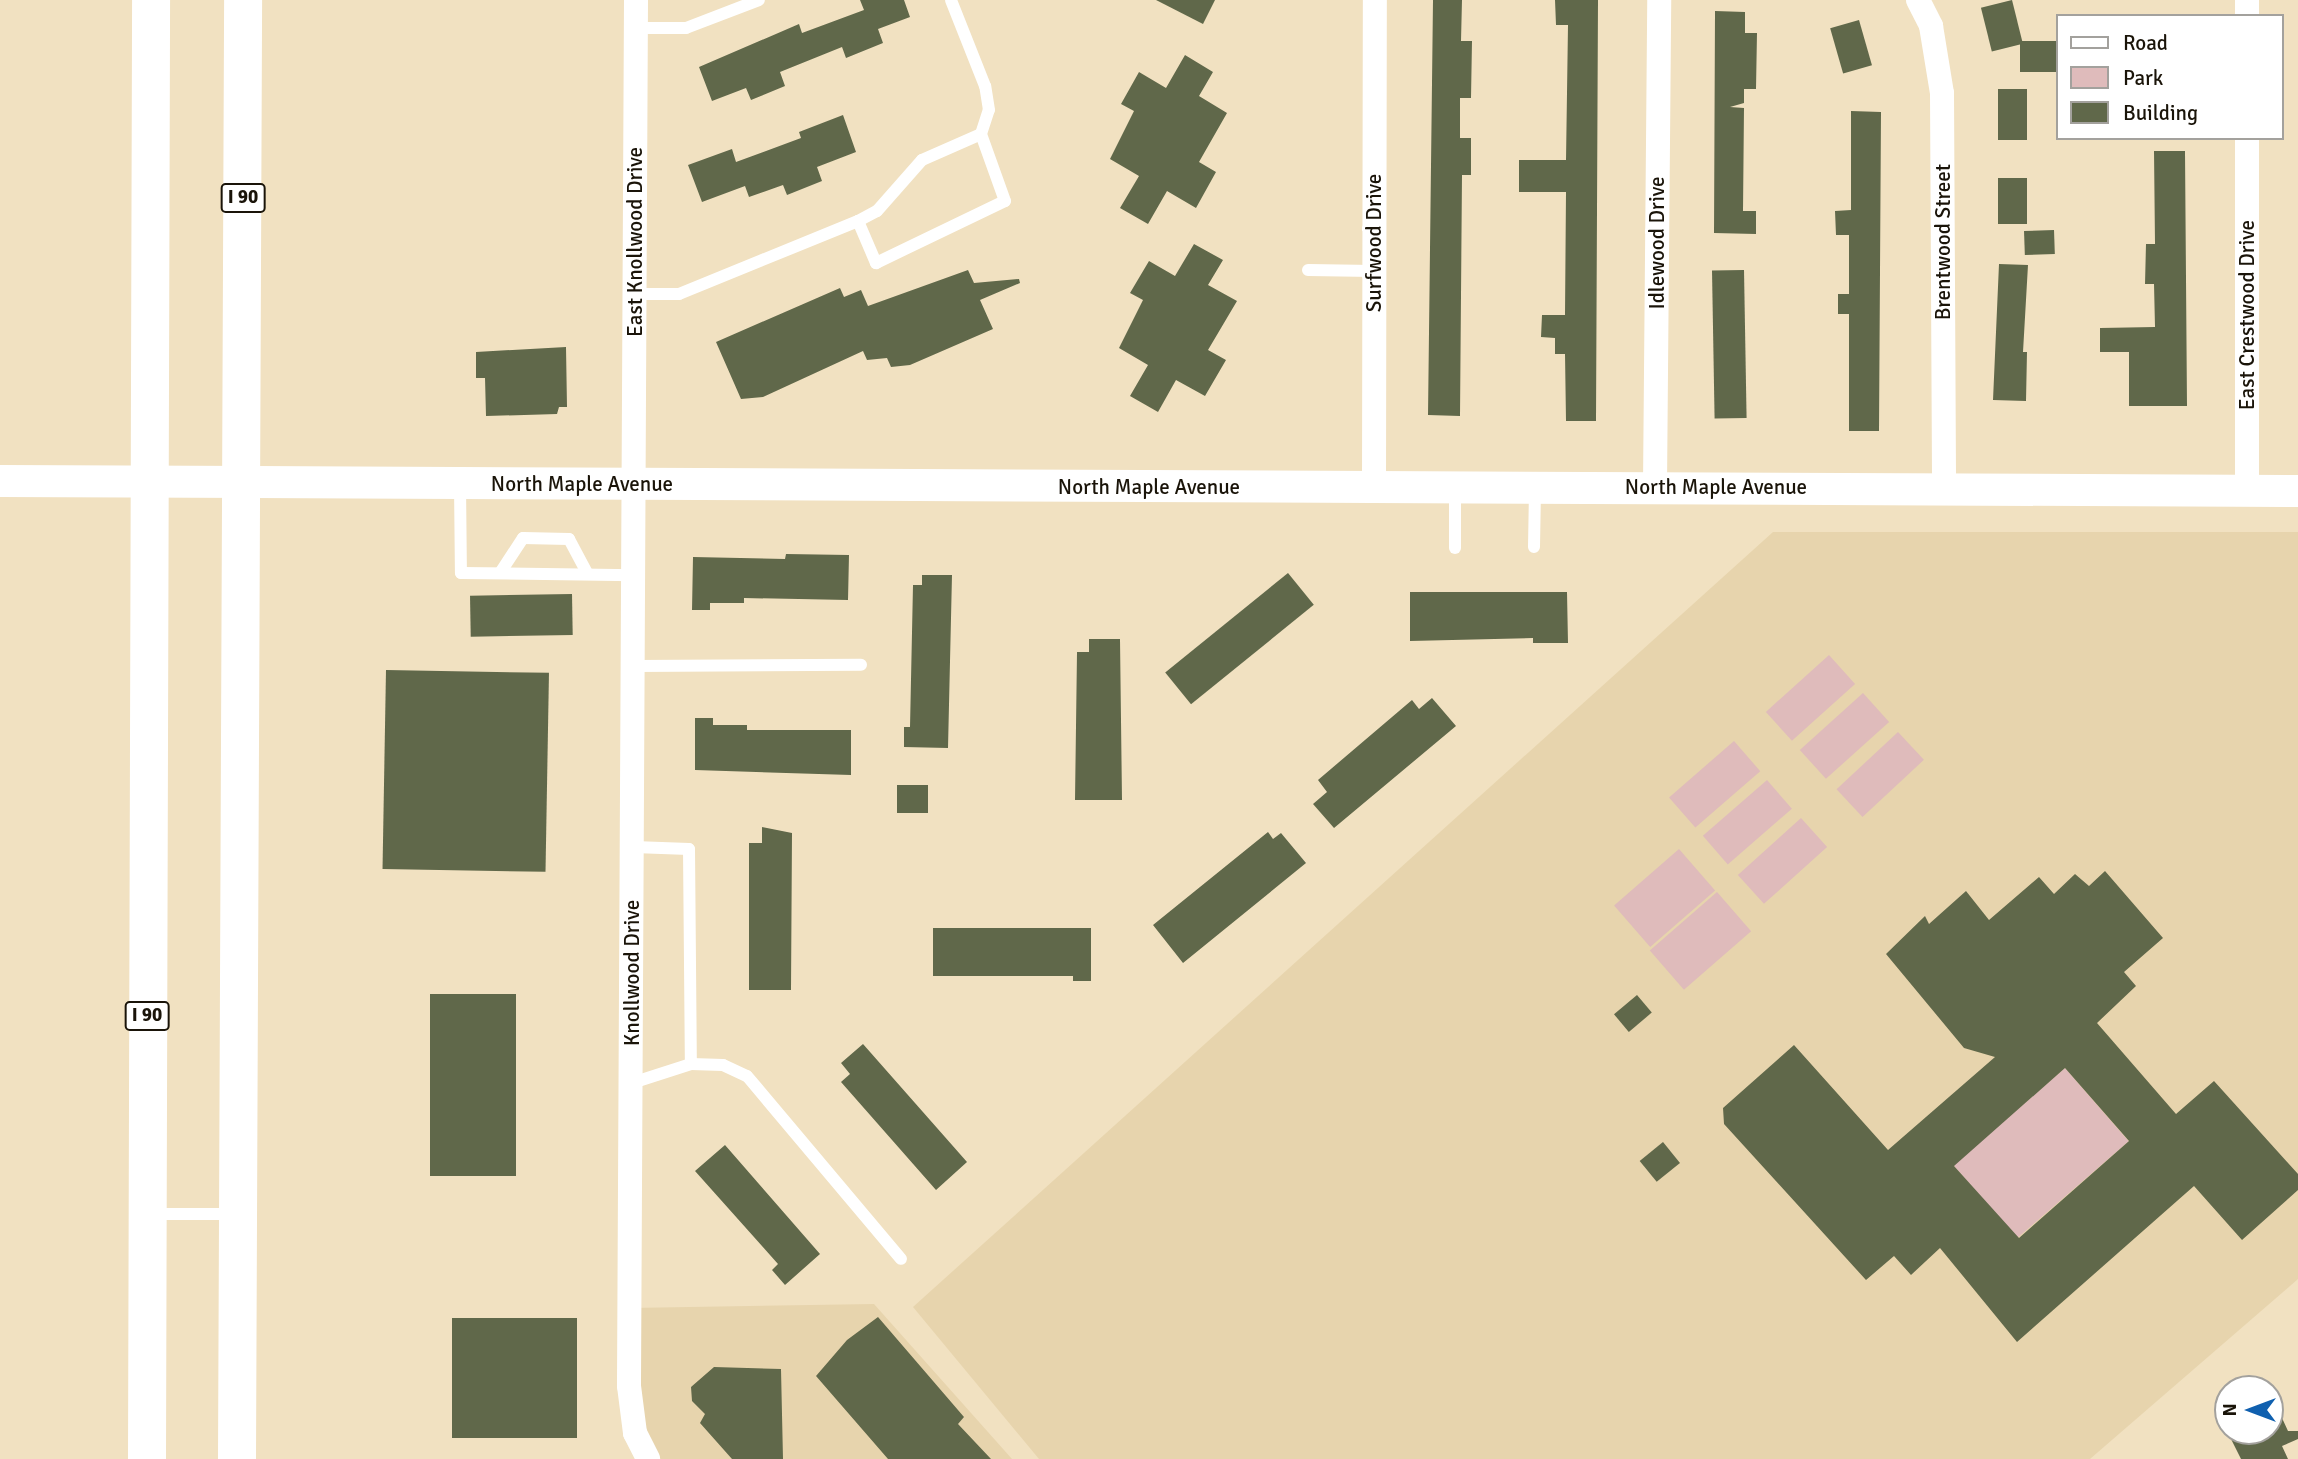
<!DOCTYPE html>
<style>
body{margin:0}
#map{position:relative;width:2298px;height:1459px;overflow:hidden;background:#f1e1c1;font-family:Signika,sans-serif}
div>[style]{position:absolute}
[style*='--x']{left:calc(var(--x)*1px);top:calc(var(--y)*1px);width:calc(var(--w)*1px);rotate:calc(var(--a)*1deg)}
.built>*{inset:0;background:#e7d4ad}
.green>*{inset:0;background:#dfbbbb;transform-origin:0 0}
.building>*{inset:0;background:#60684a;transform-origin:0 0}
.service>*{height:12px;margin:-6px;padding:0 6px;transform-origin:6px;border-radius:6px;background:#fff}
.minor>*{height:24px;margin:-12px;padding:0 12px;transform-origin:12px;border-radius:12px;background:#fff}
.tertiary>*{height:32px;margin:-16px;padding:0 16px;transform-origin:16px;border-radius:16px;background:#fff}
.motorway>*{height:38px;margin:-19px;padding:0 19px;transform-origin:19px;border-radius:19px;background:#fff}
span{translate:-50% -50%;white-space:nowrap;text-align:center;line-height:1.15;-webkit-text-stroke:6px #fff;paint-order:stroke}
.shield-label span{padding:2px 5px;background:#fff;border:2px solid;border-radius:5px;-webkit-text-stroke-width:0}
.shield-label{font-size:19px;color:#1a1409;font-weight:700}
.street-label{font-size:21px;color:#1a1409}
.legend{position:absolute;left:2056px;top:14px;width:228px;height:126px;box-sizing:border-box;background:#fff;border:2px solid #a3a19d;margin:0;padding:9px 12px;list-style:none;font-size:21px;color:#1a1409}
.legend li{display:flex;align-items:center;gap:14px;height:35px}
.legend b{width:35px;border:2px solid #a3a19d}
.north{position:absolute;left:2214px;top:1375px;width:70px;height:70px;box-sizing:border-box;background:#fff;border:2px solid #a3a19d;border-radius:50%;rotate:270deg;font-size:19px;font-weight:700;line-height:28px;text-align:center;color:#1a1409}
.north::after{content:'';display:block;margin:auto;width:24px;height:32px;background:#1060af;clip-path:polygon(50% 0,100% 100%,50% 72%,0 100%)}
</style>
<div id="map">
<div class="built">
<div style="clip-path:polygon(1773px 532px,2298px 532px,2298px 1279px,2090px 1459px,1039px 1459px,913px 1307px)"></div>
<div style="clip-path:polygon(874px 1304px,1012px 1459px,648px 1459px,630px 1308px)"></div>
</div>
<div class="green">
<div style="left:1829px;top:655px;width:39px;height:85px;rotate:48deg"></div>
<div style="left:1863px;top:693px;width:39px;height:85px;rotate:48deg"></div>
<div style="left:1898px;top:732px;width:38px;height:84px;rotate:47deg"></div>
<div style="left:1734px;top:741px;width:40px;height:86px;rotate:49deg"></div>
<div style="left:1767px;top:780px;width:38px;height:85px;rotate:49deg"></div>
<div style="left:1801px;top:818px;width:39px;height:85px;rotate:48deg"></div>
<div style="left:1679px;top:849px;width:55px;height:86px;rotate:49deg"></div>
<div style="left:1717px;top:892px;width:52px;height:89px;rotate:49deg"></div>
<div style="left:2065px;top:1068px;width:97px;height:148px;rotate:49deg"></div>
</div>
<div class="building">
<div style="clip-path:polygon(860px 0,904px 0,910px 17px,878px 29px,883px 43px,846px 58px,842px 47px,780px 72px,785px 86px,751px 100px,746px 88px,712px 101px,699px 67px,799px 24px,802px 33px,864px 10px)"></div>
<div style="clip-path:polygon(1156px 0,1215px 0,1203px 24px)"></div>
<div style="clip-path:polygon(1433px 0,1462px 0,1461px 41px,1472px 41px,1471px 98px,1460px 98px,1460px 138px,1471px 138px,1471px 175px,1462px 175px,1460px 416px,1428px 415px)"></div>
<div style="clip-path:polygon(1555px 0,1598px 0,1596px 421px,1566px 421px,1565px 354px,1555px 354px,1555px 338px,1541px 337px,1542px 315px,1565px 315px,1566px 192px,1519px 192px,1519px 160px,1566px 160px,1568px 25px,1556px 25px)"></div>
<div style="left:2012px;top:0;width:45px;height:32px;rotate:76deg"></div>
<div style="clip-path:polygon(1715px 11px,1745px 12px,1745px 33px,1757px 33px,1756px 89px,1744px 89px,1744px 103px,1730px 107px,1744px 108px,1743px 211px,1756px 211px,1756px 234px,1714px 233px)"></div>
<div style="left:1859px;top:20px;width:47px;height:30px;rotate:74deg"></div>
<div style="left:2058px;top:41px;width:31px;height:38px;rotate:90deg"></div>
<div style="clip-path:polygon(1185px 55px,1213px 72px,1199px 96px,1227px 113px,1199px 162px,1216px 172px,1196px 208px,1167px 191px,1148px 224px,1120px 208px,1139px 176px,1110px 159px,1134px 111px,1121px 104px,1139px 72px,1166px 88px)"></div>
<div style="left:1998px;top:89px;width:29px;height:51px"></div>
<div style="clip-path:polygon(1851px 111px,1881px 112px,1879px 431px,1849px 431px,1849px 314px,1838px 314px,1838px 294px,1849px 294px,1849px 235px,1836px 235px,1835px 211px,1851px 210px)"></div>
<div style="clip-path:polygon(843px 115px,856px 152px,817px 167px,822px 181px,787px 195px,783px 185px,749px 197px,745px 186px,702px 202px,688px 165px,732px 149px,736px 162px,801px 138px,799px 132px)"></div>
<div style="clip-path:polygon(2154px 151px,2185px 151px,2187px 406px,2129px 406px,2129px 352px,2100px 352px,2100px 328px,2155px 327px,2154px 284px,2145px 284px,2146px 244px,2155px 244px)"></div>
<div style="left:1998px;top:178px;width:29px;height:46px"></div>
<div style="left:2054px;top:230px;width:24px;height:30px;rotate:88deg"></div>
<div style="clip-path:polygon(1194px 244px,1223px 260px,1208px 285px,1237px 301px,1208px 350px,1226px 360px,1205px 396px,1176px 380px,1158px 412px,1130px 396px,1148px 365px,1119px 348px,1143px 300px,1130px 293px,1149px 261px,1175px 276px)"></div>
<div style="clip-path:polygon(1999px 264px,2028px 265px,2023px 352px,2027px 352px,2026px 401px,1993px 400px)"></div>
<div style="clip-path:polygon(968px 270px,974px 283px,1019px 279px,1020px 283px,980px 300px,993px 329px,910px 365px,891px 367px,887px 358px,867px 360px,863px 351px,763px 397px,741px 399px,716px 342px,840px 288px,844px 297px,861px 290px,868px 306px)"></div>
<div style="left:1744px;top:270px;width:148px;height:32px;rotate:89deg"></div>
<div style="clip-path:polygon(566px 347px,567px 407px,559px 407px,557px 414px,486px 416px,485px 378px,476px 378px,476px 352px)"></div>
<div style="clip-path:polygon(786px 554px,849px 555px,848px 600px,744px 598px,744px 603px,710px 603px,710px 610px,692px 610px,693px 557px,785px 559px)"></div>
<div style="left:1288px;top:573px;width:41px;height:158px;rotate:51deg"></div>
<div style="clip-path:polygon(922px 575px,952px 575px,948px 748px,904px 747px,904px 727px,910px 727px,913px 585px,922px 585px)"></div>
<div style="clip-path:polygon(1410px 592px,1567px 592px,1568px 643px,1533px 643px,1533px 638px,1410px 641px)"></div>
<div style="left:572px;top:594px;width:41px;height:102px;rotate:89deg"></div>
<div style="clip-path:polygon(1089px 639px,1120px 639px,1122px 800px,1075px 800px,1077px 652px,1089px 652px)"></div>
<div style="left:386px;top:670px;width:163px;height:199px;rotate:1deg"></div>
<div style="clip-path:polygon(1432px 698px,1456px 726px,1334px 828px,1313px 804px,1327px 792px,1318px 780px,1412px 700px,1419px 709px)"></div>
<div style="clip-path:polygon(695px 718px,713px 718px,713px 725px,747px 725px,747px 730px,851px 730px,851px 775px,695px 770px)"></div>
<div style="left:897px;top:785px;width:31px;height:28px"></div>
<div style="clip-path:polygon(762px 827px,792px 833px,791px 990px,749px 990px,749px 843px,762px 843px)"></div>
<div style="clip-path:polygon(1268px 832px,1273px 839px,1281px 833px,1306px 863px,1183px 963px,1153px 925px)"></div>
<div style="clip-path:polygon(evenodd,2105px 871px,2163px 938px,2124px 972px,2136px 986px,2097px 1023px,2176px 1114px,2214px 1081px,2298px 1174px,2298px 1190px,2242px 1240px,2194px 1186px,2017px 1342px,1940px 1248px,1911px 1275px,1894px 1256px,1866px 1280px,1724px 1124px,1723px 1108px,1794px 1045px,1888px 1150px,1995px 1057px,1964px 1048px,1886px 954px,1925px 916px,1929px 924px,1966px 891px,1989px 920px,2039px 877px,2054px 894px,2075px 874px,2089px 886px,2105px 871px,2065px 1068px,2129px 1141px,2019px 1238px,1954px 1166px,2065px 1068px)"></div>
<div style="clip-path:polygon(933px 928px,1091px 928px,1091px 981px,1073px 981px,1073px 976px,933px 976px)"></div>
<div style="left:430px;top:994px;width:86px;height:182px"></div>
<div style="left:1637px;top:995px;width:23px;height:30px;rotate:50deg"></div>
<div style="clip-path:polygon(863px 1044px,967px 1162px,936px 1190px,841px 1082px,850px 1074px,841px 1063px)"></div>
<div style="left:1663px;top:1142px;width:27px;height:30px;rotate:51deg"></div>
<div style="clip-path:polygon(725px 1145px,820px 1254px,785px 1285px,772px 1270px,778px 1264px,695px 1171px)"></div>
<div style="clip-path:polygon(878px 1317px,964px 1417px,958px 1424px,991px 1459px,888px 1459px,816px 1376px,847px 1340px)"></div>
<div style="left:452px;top:1318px;width:125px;height:120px"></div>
<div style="clip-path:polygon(714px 1367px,781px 1369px,783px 1459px,732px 1459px,700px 1423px,705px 1414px,692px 1401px,691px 1387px)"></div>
<div style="clip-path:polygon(2270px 1392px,2288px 1431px,2298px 1431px,2298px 1439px,2282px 1446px,2288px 1459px,2241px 1459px,2230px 1437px,2244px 1431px,2270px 1431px)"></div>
</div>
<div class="service">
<div style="--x:636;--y:28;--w:50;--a:0"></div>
<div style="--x:686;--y:28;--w:78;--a:-21"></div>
<div style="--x:858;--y:221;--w:46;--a:66.8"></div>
<div style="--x:876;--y:263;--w:143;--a:-25.7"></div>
<div style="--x:1005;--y:201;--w:71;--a:-109.7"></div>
<div style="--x:1308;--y:270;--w:66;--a:0.9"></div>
<div style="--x:634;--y:294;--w:45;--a:0"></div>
<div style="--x:679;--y:294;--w:193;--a:-22.2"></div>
<div style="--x:858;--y:221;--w:21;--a:-28"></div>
<div style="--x:877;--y:211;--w:68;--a:-48.6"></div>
<div style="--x:922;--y:160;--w:64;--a:-23.8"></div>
<div style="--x:981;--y:134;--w:25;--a:-72"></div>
<div style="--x:989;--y:110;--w:24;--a:-99"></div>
<div style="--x:985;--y:86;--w:92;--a:-111.6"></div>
<div style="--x:460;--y:484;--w:89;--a:89.4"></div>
<div style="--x:461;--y:573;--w:174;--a:0.7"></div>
<div style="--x:1455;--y:486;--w:62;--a:90"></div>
<div style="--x:1534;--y:547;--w:60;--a:-89"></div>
<div style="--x:500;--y:573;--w:42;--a:-56.7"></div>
<div style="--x:523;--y:538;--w:46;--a:1.2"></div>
<div style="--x:569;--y:539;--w:38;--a:62"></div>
<div style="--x:635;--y:666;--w:226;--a:-0.3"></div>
<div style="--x:634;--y:847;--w:55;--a:2.1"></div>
<div style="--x:689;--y:849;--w:215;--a:89.5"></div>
<div style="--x:632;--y:1083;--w:62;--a:-17.9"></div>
<div style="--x:691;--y:1064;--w:32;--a:2"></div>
<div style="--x:723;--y:1065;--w:26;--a:25"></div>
<div style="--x:747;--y:1076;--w:239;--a:49.9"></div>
<div style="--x:151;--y:1214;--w:83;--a:0"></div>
</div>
<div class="minor">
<div style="--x:636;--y:0;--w:1386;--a:90.29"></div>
<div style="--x:629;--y:1386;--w:47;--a:82.7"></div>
<div style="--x:635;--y:1433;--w:29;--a:63"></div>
<div style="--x:1918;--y:0;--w:29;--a:63"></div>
<div style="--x:1931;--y:26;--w:68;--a:80.7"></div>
<div style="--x:1942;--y:93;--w:396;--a:89.7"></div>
<div style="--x:2247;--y:0;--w:16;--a:90"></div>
<div style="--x:2247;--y:138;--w:353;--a:90"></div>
<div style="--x:1374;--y:486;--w:486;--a:-89.9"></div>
<div style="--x:1655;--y:486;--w:486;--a:-89.5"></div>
</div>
<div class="tertiary">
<div style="--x:0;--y:481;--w:2298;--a:0.25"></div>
</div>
<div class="motorway">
<div style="--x:147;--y:1459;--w:1459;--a:-89.84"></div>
<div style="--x:237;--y:1459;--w:1459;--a:-89.76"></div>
</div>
<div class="shield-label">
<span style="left:243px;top:198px">I 90</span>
<span style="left:147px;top:1016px">I 90</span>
</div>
<div class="street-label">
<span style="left:635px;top:242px;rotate:-90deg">East Knollwood Drive</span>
<span style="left:1943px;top:242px;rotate:-90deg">Brentwood Street</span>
<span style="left:1374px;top:243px;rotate:-90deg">Surfwood Drive</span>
<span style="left:1657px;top:243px;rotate:-90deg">Idlewood Drive</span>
<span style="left:2247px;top:315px;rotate:-90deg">East Crestwood Drive</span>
<span style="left:582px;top:484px">North Maple Avenue</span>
<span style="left:1149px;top:487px">North Maple Avenue</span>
<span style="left:1716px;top:487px">North Maple Avenue</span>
<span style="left:632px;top:973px;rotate:-90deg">Knollwood Drive</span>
</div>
<ul class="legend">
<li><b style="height:9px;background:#fff"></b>Road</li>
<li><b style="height:19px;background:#dfbbbb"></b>Park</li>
<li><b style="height:19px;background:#60684a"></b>Building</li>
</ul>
<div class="north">N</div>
</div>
